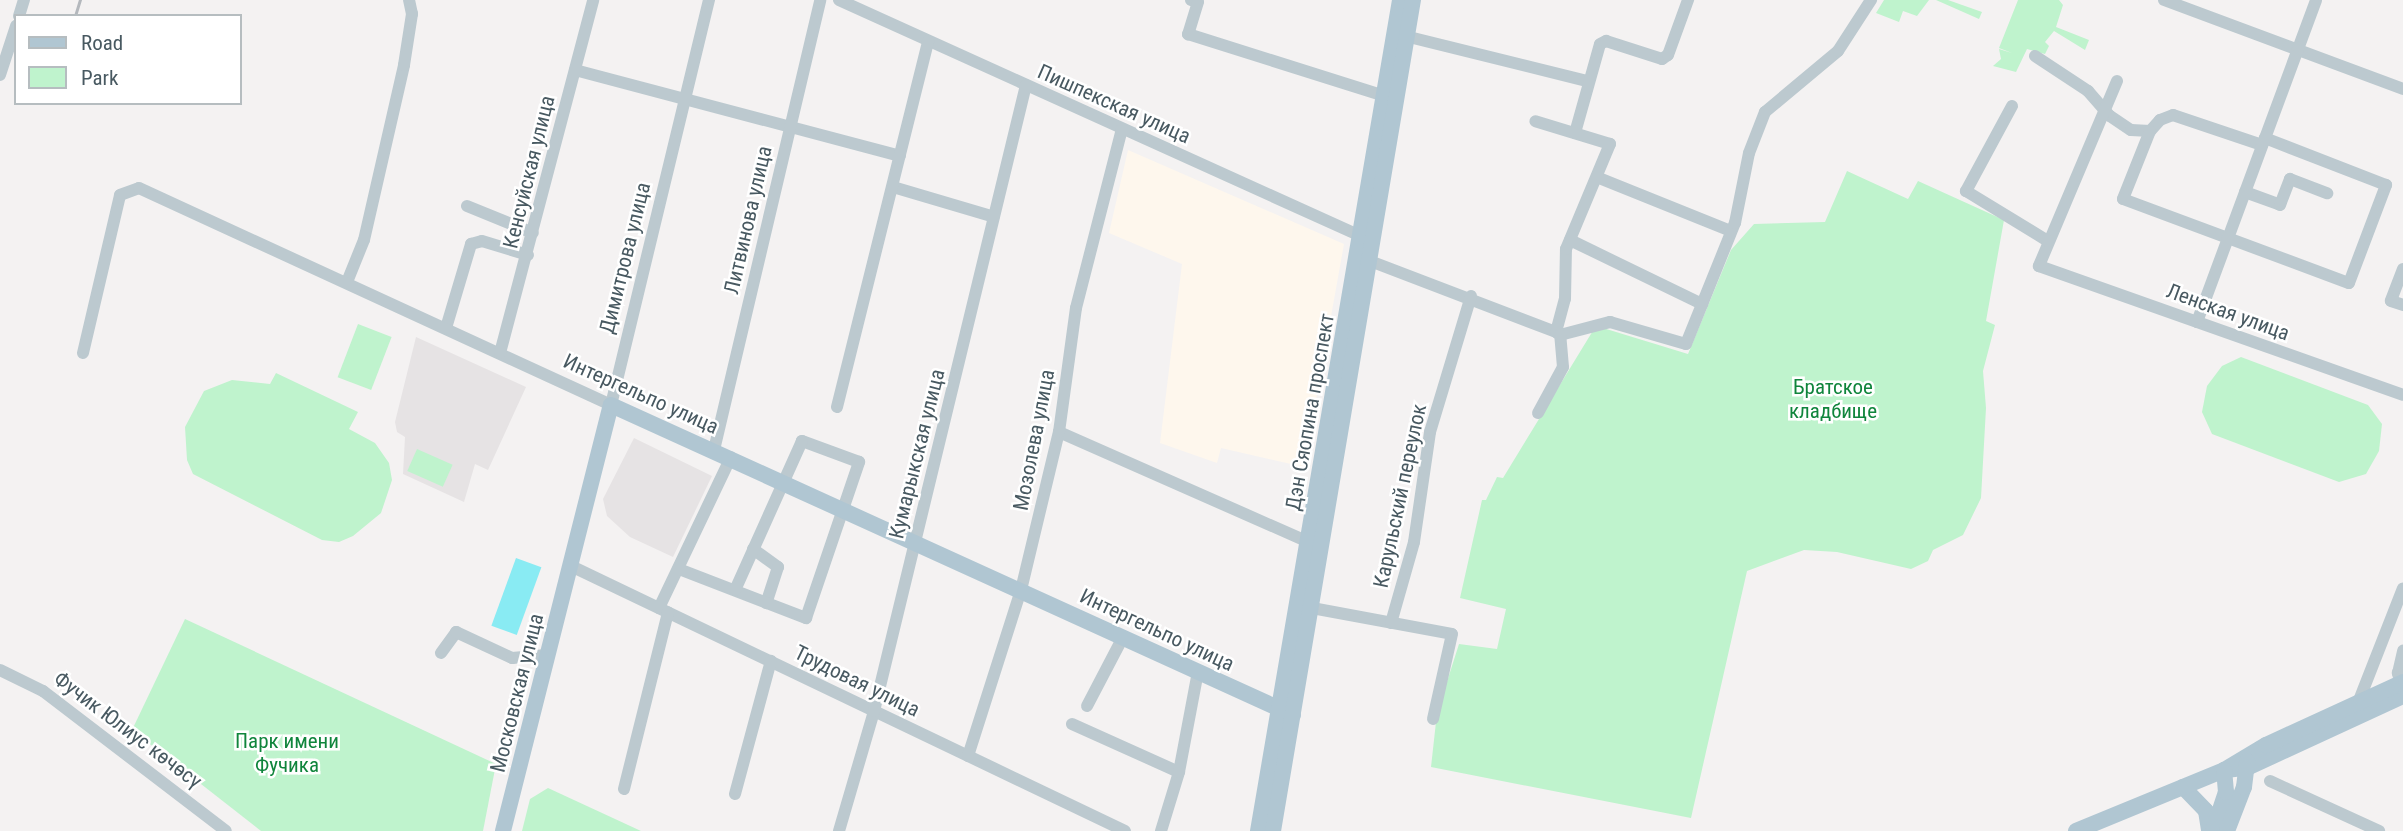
<!DOCTYPE html>
<meta charset="utf-8">
<style>
body{margin:0}
#map{position:relative;width:2403px;height:831px;overflow:hidden;background:#f4f2f2;font-family:"Roboto Condensed",sans-serif}
div>[style]{position:absolute}
[style*='--x']{left:calc(var(--x)*1px);top:calc(var(--y)*1px);width:calc(var(--w)*1px);rotate:calc(var(--a)*1deg)}
.commercial>*{inset:0;background:#fef7ed}
.education>*{inset:0;background:#e6e3e4}
.green>*{inset:0;background:#bff3cd;transform-origin:0 0}
.water>*{inset:0;background:#89ebf3;transform-origin:0 0}
.minor>*{height:12px;margin:-6px;padding:0 6px;transform-origin:6px;border-radius:6px;background:#bcc9cf}
.major>*{height:16px;margin:-8px;padding:0 8px;transform-origin:8px;border-radius:8px;background:#b0c6d2}
.rail>*{height:2.5px;margin:-1.25px;padding:0 1.25px;transform-origin:1.25px;border-radius:1.25px;background:#b4b8bd}
span{translate:-50% -50%;white-space:nowrap;text-align:center;line-height:1.15;-webkit-text-stroke:5px #fff;paint-order:stroke}
.street-label{font-size:21px;color:#485961}
.park-label{font-size:21px;color:#10853c}
.legend{position:absolute;left:14px;top:14px;width:228px;height:91px;box-sizing:border-box;background:#fff;border:2px solid #b6bdc0;margin:0;padding:9px 12px;list-style:none;font-size:21px;color:#485961}
.legend li{display:flex;align-items:center;gap:14px;height:35px}
.legend b{width:35px;border:2px solid #b6bdc0}
</style>
<div id="map">
<div class="commercial">
<div style="clip-path:polygon(1128px 150px,1344px 244px,1304px 467px,1221px 448px,1217px 463px,1160px 443px,1182px 264px,1109px 233px)"></div>
</div>
<div class="education">
<div style="clip-path:polygon(416px 337px,526px 387px,488px 470px,475px 464px,464px 502px,403px 474px,405px 437px,397px 432px,395px 422px)"></div>
<div style="clip-path:polygon(634px 438px,712px 476px,673px 557px,630px 537px,607px 516px,603px 499px)"></div>
</div>
<div class="green">
<div style="clip-path:polygon(1884px 0,1929px 0,1917px 16px,1903px 11px,1899px 22px,1876px 13px)"></div>
<div style="clip-path:polygon(1936px 0,1948px 0,1982px 12px,1979px 19px)"></div>
<div style="clip-path:polygon(2018px 0,2059px 0,2063px 5px,2056px 27px,2089px 40px,2085px 50px,2054px 31px,2045px 42px,2049px 46px,2045px 54px,2027px 49px,2016px 72px,1993px 66px,2001px 59px,1999px 49px,2012px 53px,1999px 48px)"></div>
<div style="clip-path:polygon(1847px 171px,1908px 199px,1918px 181px,2004px 220px,1986px 321px,1995px 325px,1983px 371px,1986px 408px,1981px 498px,1963px 535px,1933px 550px,1928px 561px,1911px 569px,1837px 552px,1804px 550px,1747px 571px,1691px 818px,1431px 767px,1437px 713px,1459px 644px,1497px 649px,1506px 609px,1460px 598px,1482px 500px,1486px 500px,1497px 477px,1503px 478px,1594px 329px,1603px 328px,1688px 354px,1731px 250px,1754px 224px,1825px 222px)"></div>
<div style="left:358px;top:324px;width:36px;height:57px;rotate:21deg"></div>
<div style="clip-path:polygon(2241px 357px,2368px 405px,2382px 424px,2379px 451px,2366px 474px,2339px 482px,2212px 434px,2202px 412px,2207px 386px,2222px 366px)"></div>
<div style="clip-path:polygon(276px 373px,358px 412px,349px 429px,375px 443px,389px 463px,392px 480px,381px 513px,353px 536px,339px 542px,322px 540px,193px 474px,187px 460px,185px 427px,204px 391px,232px 380px,270px 384px)"></div>
<div style="left:417px;top:449px;width:39px;height:24px;rotate:24deg"></div>
<div style="clip-path:polygon(185px 619px,496px 764px,483px 831px,261px 831px,132px 730px)"></div>
<div style="clip-path:polygon(548px 788px,641px 831px,522px 831px,530px 799px)"></div>
</div>
<div class="water">
<div style="left:516px;top:558px;width:27px;height:72px;rotate:20deg"></div>
</div>
<div class="minor">
<div style="--x:839;--y:0;--w:577;--a:24.35"></div>
<div style="--x:1191;--y:0;--w:7;--a:16"></div>
<div style="--x:1198;--y:2;--w:34;--a:107"></div>
<div style="--x:1188;--y:34;--w:207;--a:17.5"></div>
<div style="--x:2164;--y:0;--w:255;--a:20.4"></div>
<div style="--x:19;--y:16;--w:17;--a:-73"></div>
<div style="--x:1401;--y:35;--w:192;--a:13.9"></div>
<div style="--x:2035;--y:56;--w:64;--a:33.4"></div>
<div style="--x:2088;--y:91;--w:33;--a:49"></div>
<div style="--x:2110;--y:116;--w:25;--a:34"></div>
<div style="--x:2131;--y:130;--w:19;--a:3"></div>
<div style="--x:575;--y:70;--w:336;--a:14.8"></div>
<div style="--x:0;--y:75;--w:52;--a:-71.9"></div>
<div style="--x:2117;--y:81;--w:201;--a:112.9"></div>
<div style="--x:2039;--y:266;--w:386;--a:19.5"></div>
<div style="--x:2012;--y:106;--w:97;--a:118.4"></div>
<div style="--x:1966;--y:191;--w:96;--a:31.4"></div>
<div style="--x:1575;--y:133;--w:92;--a:-74.3"></div>
<div style="--x:1600;--y:44;--w:7;--a:-27"></div>
<div style="--x:1606;--y:41;--w:59;--a:17.8"></div>
<div style="--x:1662;--y:59;--w:7;--a:-34"></div>
<div style="--x:1668;--y:55;--w:59;--a:-70"></div>
<div style="--x:2262;--y:145;--w:94;--a:-161.4"></div>
<div style="--x:2173;--y:115;--w:14;--a:159"></div>
<div style="--x:2160;--y:120;--w:15;--a:132"></div>
<div style="--x:2150;--y:131;--w:73;--a:111.7"></div>
<div style="--x:2123;--y:199;--w:241;--a:20.4"></div>
<div style="--x:2349;--y:283;--w:105;--a:-69.3"></div>
<div style="--x:2386;--y:185;--w:130;--a:-158.8"></div>
<div style="--x:1599;--y:178;--w:142;--a:21.9"></div>
<div style="--x:893;--y:187;--w:105;--a:16.5"></div>
<div style="--x:2245;--y:192;--w:37;--a:20"></div>
<div style="--x:2280;--y:205;--w:28;--a:-69"></div>
<div style="--x:2290;--y:179;--w:40;--a:21"></div>
<div style="--x:467;--y:206;--w:71;--a:22.2"></div>
<div style="--x:1570;--y:240;--w:147;--a:25.9"></div>
<div style="--x:1370;--y:261;--w:199;--a:20.9"></div>
<div style="--x:1556;--y:332;--w:34;--a:-75"></div>
<div style="--x:1565;--y:299;--w:50;--a:-88.9"></div>
<div style="--x:1566;--y:249;--w:114;--a:-67.3"></div>
<div style="--x:1610;--y:144;--w:78;--a:-163"></div>
<div style="--x:2403;--y:269;--w:34;--a:111"></div>
<div style="--x:2391;--y:301;--w:13;--a:18"></div>
<div style="--x:347;--y:282;--w:45;--a:-68"></div>
<div style="--x:364;--y:240;--w:180;--a:-77.1"></div>
<div style="--x:404;--y:65;--w:52;--a:-81.1"></div>
<div style="--x:412;--y:14;--w:14;--a:-102"></div>
<div style="--x:2197;--y:322;--w:343;--a:-69.7"></div>
<div style="--x:446;--y:328;--w:88;--a:-73.4"></div>
<div style="--x:471;--y:244;--w:11;--a:-15"></div>
<div style="--x:482;--y:241;--w:48;--a:16.9"></div>
<div style="--x:1556;--y:332;--w:5;--a:37"></div>
<div style="--x:1560;--y:335;--w:52;--a:-14.6"></div>
<div style="--x:1610;--y:322;--w:79;--a:16.1"></div>
<div style="--x:1686;--y:344;--w:131;--a:-68"></div>
<div style="--x:1735;--y:223;--w:71;--a:-78.7"></div>
<div style="--x:1749;--y:153;--w:44;--a:-68.7"></div>
<div style="--x:1765;--y:112;--w:95;--a:-39.9"></div>
<div style="--x:1838;--y:51;--w:61;--a:-57.1"></div>
<div style="--x:83;--y:353;--w:162;--a:-76.8"></div>
<div style="--x:120;--y:195;--w:20;--a:-20"></div>
<div style="--x:139;--y:188;--w:519;--a:24.69"></div>
<div style="--x:611;--y:405;--w:417;--a:-76.4"></div>
<div style="--x:500;--y:353;--w:365;--a:-75.2"></div>
<div style="--x:837;--y:407;--w:377;--a:-76"></div>
<div style="--x:1538;--y:413;--w:52;--a:-61.5"></div>
<div style="--x:1563;--y:367;--w:32;--a:-95"></div>
<div style="--x:1059;--y:432;--w:280;--a:23.8"></div>
<div style="--x:714;--y:450;--w:462;--a:-76.7"></div>
<div style="--x:753;--y:549;--w:31;--a:36"></div>
<div style="--x:778;--y:567;--w:38;--a:108"></div>
<div style="--x:571;--y:566;--w:614;--a:25.56"></div>
<div style="--x:684;--y:571;--w:131;--a:21.1"></div>
<div style="--x:806;--y:618;--w:165;--a:-71.2"></div>
<div style="--x:859;--y:462;--w:61;--a:-159.8"></div>
<div style="--x:802;--y:441;--w:163;--a:114.2"></div>
<div style="--x:659;--y:608;--w:167;--a:-64.5"></div>
<div style="--x:1312;--y:608;--w:142;--a:10.5"></div>
<div style="--x:1452;--y:634;--w:87;--a:102.6"></div>
<div style="--x:1391;--y:623;--w:84;--a:-74.1"></div>
<div style="--x:1414;--y:542;--w:111;--a:-81.7"></div>
<div style="--x:1430;--y:432;--w:142;--a:-73.2"></div>
<div style="--x:441;--y:653;--w:26;--a:-54"></div>
<div style="--x:456;--y:632;--w:62;--a:24.9"></div>
<div style="--x:512;--y:658;--w:37;--a:-5"></div>
<div style="--x:0;--y:670;--w:48;--a:26"></div>
<div style="--x:43;--y:691;--w:230;--a:37.4"></div>
<div style="--x:2403;--y:691;--w:19;--a:-106"></div>
<div style="--x:2398;--y:673;--w:23;--a:-77"></div>
<div style="--x:2358;--y:703;--w:123;--a:-68.6"></div>
<div style="--x:1087;--y:706;--w:78;--a:-62.4"></div>
<div style="--x:1072;--y:724;--w:117;--a:24.2"></div>
<div style="--x:968;--y:756;--w:174;--a:-72.3"></div>
<div style="--x:1021;--y:590;--w:163;--a:-76.5"></div>
<div style="--x:1059;--y:432;--w:125;--a:-82.2"></div>
<div style="--x:1076;--y:308;--w:185;--a:-75.6"></div>
<div style="--x:2270;--y:781;--w:120;--a:24.6"></div>
<div style="--x:624;--y:789;--w:182;--a:-76"></div>
<div style="--x:735;--y:794;--w:138;--a:-74.9"></div>
<div style="--x:839;--y:831;--w:125;--a:-73.7"></div>
<div style="--x:874;--y:711;--w:644;--a:-76.35"></div>
<div style="--x:1161;--y:831;--w:62;--a:-73"></div>
<div style="--x:1179;--y:772;--w:103;--a:-79.3"></div>
</div>
<div class="major">
<div style="--x:2226;--y:770;--w:23;--a:-7"></div>
<div style="--x:2249;--y:767;--w:170;--a:-24.8"></div>
<div style="--x:2183;--y:787;--w:33;--a:46"></div>
<div style="--x:2206;--y:811;--w:20;--a:81"></div>
<div style="--x:503;--y:831;--w:439;--a:-75.8"></div>
<div style="--x:611;--y:405;--w:749;--a:24.44"></div>
<div style="--x:1258;--y:831;--w:843;--a:-80.3"></div>
<div style="--x:1273;--y:831;--w:843;--a:-80.44"></div>
<div style="--x:2076;--y:831;--w:160;--a:-22.4"></div>
<div style="--x:2224;--y:770;--w:49;--a:-30.8"></div>
<div style="--x:2266;--y:745;--w:151;--a:-24.7"></div>
<div style="--x:2213;--y:831;--w:41;--a:-71.6"></div>
<div style="--x:2226;--y:792;--w:22;--a:-95"></div>
<div style="--x:2227;--y:831;--w:47;--a:-68.9"></div>
<div style="--x:2244;--y:787;--w:26;--a:-83"></div>
</div>
<div class="rail">
<div style="--x:75;--y:16;--w:17;--a:-73"></div>
</div>
<div class="street-label">
<span style="left:1114px;top:104px;rotate:24deg">Пишпекская улица</span>
<span style="left:529px;top:172px;rotate:-76deg">Кенсуйская улица</span>
<span style="left:748px;top:220px;rotate:-77deg">Литвинова улица</span>
<span style="left:625px;top:258px;rotate:-76deg">Димитрова улица</span>
<span style="left:2228px;top:312px;rotate:20deg">Ленская улица</span>
<span style="left:641px;top:394px;rotate:24deg">Интергельпо улица</span>
<span style="left:1310px;top:412px;rotate:-80deg">Дэн Сяопина проспект</span>
<span style="left:1034px;top:440px;rotate:-79deg">Мозолева улица</span>
<span style="left:917px;top:454px;rotate:-76deg">Кумарыкская улица</span>
<span style="left:1400px;top:496px;rotate:-78deg">Карульский переулок</span>
<span style="left:1157px;top:630px;rotate:25deg">Интергельпо улица</span>
<span style="left:857px;top:681px;rotate:26deg">Трудовая улица</span>
<span style="left:517px;top:693px;rotate:-76deg">Московская улица</span>
<span style="left:128px;top:730px;rotate:37deg">Фучик Юлиус көчөсү</span>
</div>
<div class="park-label">
<span style="left:1833px;top:399px">Братское<br>кладбище</span>
<span style="left:287px;top:753px">Парк имени<br>Фучика</span>
</div>
<ul class="legend">
<li><b style="height:9px;background:#b0c6d2"></b>Road</li>
<li><b style="height:19px;background:#bff3cd"></b>Park</li>
</ul>
</div>
